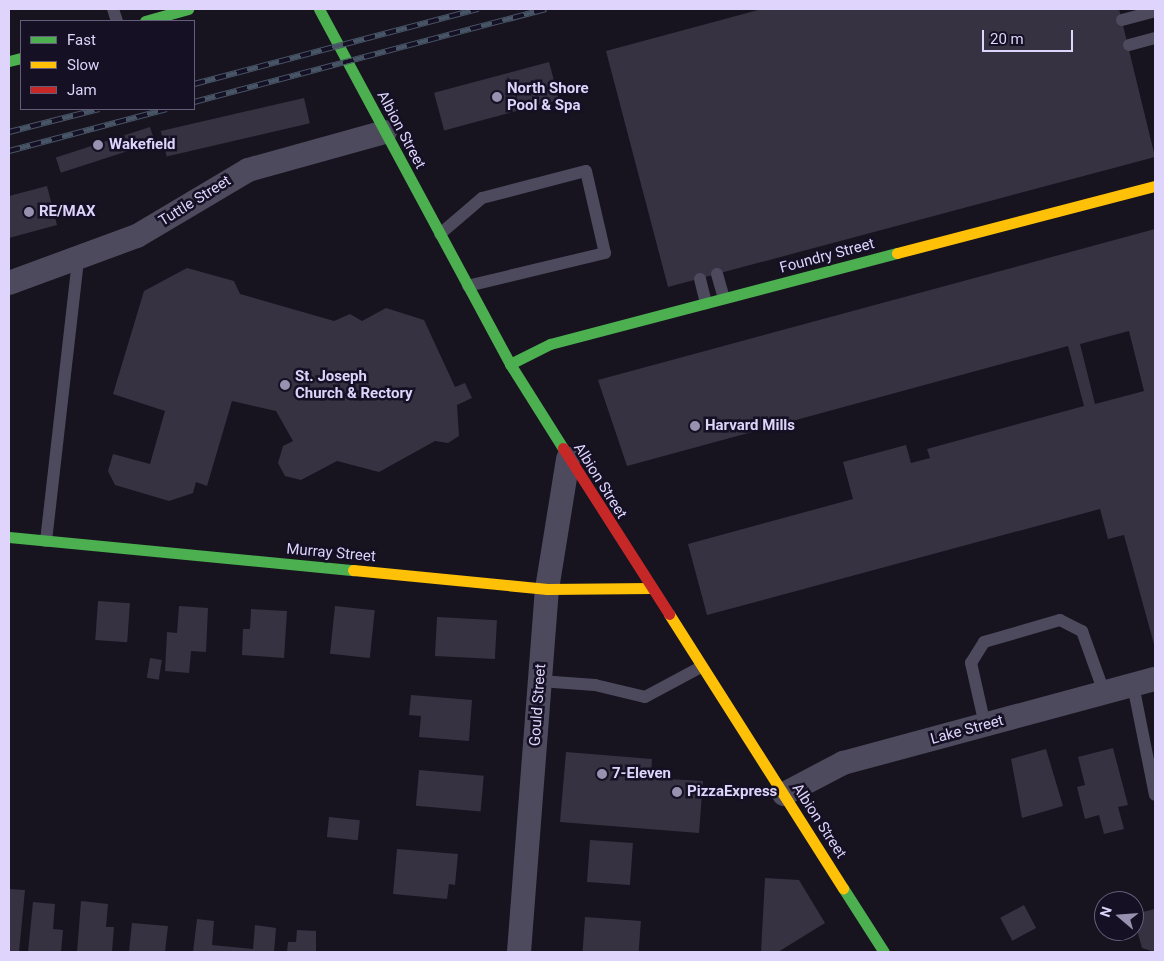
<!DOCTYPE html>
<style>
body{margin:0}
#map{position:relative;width:1164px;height:961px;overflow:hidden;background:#17141f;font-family:Roboto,sans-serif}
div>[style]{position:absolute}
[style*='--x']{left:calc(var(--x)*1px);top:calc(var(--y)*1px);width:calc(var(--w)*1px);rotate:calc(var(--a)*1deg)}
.building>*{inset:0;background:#363241;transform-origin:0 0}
.lane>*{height:12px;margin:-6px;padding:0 6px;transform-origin:6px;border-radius:6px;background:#4d4a5e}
.street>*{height:24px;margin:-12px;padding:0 12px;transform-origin:12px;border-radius:12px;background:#4d4a5e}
.fast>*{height:11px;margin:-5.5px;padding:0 5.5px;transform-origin:5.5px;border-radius:5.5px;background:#4caf50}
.slow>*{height:11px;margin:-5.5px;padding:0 5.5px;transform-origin:5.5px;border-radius:5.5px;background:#ffc107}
.jam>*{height:11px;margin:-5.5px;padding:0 5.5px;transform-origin:5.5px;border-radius:5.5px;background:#c62828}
.rail>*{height:5.5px;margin-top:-2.75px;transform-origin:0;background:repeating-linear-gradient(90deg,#151023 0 11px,#475567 0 22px);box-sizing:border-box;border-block:1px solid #475567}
.dots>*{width:14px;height:14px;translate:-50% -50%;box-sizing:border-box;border:2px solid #151023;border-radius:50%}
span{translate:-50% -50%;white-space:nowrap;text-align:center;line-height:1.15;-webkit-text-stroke:5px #151023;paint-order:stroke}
.poi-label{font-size:15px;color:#ded4fc;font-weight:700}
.left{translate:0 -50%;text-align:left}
.street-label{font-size:15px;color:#ded4fc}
.frame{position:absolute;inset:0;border:10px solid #ded4fc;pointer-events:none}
.legend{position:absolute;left:20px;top:20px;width:175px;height:90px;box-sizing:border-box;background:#151023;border:1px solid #655e7a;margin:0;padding:6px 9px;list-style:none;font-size:15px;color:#ded4fc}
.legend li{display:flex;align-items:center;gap:10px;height:25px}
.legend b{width:25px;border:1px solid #655e7a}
.north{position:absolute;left:1094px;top:891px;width:50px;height:50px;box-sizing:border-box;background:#151023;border:1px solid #655e7a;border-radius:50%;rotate:288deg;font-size:14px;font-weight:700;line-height:20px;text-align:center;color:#ded4fc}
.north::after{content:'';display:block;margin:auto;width:18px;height:22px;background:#9891af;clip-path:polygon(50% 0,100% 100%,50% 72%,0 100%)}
.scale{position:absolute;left:982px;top:30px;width:91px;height:22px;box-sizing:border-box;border:2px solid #ded4fc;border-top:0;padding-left:6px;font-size:15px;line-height:18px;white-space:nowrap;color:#ded4fc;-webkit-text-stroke:4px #151023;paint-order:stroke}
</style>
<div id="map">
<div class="building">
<div style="clip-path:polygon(762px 9px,1119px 9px,1155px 157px,668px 287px,606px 51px)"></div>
<div style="left:549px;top:62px;width:39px;height:119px;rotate:75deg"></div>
<div style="left:304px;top:98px;width:26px;height:147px;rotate:77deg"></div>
<div style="left:150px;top:127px;width:16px;height:99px;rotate:72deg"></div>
<div style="clip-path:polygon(47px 186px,57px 225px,9px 238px,9px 196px)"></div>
<div style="clip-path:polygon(evenodd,1155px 229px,1155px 648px,1124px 535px,1108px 539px,1100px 509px,707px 615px,688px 544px,853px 499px,843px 462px,906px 445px,911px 463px,930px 458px,927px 449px,1084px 406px,1068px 346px,627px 466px,598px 380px,1155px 229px,1129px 331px,1144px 391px,1095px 404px,1080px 344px,1129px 331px)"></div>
<div style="clip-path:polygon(187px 268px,234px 281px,240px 294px,334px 321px,350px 314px,362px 321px,386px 308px,424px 320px,455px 387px,465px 383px,472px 398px,457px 405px,459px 436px,448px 443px,435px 441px,379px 472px,337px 461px,301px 480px,285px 476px,278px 463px,283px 446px,293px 441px,276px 411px,232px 401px,207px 486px,196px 482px,193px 493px,169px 501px,115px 485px,108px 471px,113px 454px,150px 464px,165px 411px,113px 394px,144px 291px)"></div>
<div style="left:98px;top:601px;width:32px;height:39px;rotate:4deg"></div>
<div style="clip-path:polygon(179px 606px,208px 608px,206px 652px,191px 651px,189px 673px,165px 671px,167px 632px,177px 633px)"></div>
<div style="left:335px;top:606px;width:40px;height:48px;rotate:6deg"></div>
<div style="clip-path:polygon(251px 609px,287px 611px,284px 658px,242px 655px,243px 629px,250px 629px)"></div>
<div style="left:437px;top:617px;width:60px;height:39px;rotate:3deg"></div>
<div style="left:150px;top:658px;width:12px;height:20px;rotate:9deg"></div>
<div style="clip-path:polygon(411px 695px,472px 700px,469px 741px,419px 737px,421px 716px,409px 715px)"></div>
<div style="clip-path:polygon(1113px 748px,1128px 805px,1118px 807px,1124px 829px,1104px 834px,1099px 815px,1085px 819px,1077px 787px,1085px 785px,1078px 757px)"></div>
<div style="clip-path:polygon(1046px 749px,1063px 806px,1022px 818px,1011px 759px)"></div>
<div style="clip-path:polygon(566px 752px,652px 759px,651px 778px,703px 781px,699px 833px,560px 822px)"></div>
<div style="left:419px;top:770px;width:65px;height:36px;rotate:5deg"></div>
<div style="left:329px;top:817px;width:31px;height:20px;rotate:6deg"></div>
<div style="left:590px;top:840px;width:43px;height:42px;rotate:4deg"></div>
<div style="clip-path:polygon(397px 849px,458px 854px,455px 885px,449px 884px,447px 899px,393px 894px)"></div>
<div style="clip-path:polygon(765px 878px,799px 880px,825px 923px,778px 952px,761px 952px)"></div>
<div style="clip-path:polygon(9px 889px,25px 890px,19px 952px,9px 952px)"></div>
<div style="clip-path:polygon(81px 901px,108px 904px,106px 927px,114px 927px,112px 952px,77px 952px)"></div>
<div style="clip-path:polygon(33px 902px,55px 904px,53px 929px,63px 930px,61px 952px,28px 952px)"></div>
<div style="left:1024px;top:905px;width:26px;height:27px;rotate:62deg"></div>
<div style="clip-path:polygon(1155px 909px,1155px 952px,1142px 948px,1134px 919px,1134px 914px)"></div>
<div style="left:585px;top:917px;width:56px;height:35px;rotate:4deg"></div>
<div style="clip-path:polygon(197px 919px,214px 921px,212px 945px,253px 949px,255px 925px,276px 928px,274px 952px,193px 952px)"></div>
<div style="clip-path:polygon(132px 923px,168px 926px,165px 952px,129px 952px)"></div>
<div style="clip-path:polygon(297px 930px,316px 931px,316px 952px,287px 952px,288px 942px,296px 942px)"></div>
</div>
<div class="lane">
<div style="--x:113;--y:9;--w:13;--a:72"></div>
<div style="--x:1122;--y:20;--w:34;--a:-15"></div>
<div style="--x:1129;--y:45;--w:27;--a:-15"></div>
<div style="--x:440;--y:234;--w:55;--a:-40.6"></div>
<div style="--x:482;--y:198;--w:107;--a:-14.6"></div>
<div style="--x:586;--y:171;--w:84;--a:77"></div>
<div style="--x:605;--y:253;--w:141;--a:166.5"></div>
<div style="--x:717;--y:274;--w:25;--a:74"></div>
<div style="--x:700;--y:279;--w:25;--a:76"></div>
<div style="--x:46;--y:541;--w:282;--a:-83.5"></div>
<div style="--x:540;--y:681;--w:55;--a:4.2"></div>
<div style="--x:595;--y:685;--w:51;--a:13.5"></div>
<div style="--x:645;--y:697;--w:64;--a:-28.2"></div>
<div style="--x:1133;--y:685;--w:112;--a:78.7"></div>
<div style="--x:985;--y:725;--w:64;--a:-102.7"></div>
<div style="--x:971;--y:663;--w:25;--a:-58"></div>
<div style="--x:984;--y:642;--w:79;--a:-16.1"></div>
<div style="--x:1060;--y:620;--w:25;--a:27"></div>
<div style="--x:1082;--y:631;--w:65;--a:70.2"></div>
</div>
<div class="street">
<div style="--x:9;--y:283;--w:136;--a:-20.2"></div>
<div style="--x:137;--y:236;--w:129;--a:-30.7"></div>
<div style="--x:248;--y:170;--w:142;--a:-15.5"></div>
<div style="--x:784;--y:794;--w:67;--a:-27.7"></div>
<div style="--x:843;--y:763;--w:323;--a:-15.1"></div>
<div style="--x:519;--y:952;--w:364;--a:-85.6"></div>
<div style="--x:547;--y:589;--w:132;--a:-80.8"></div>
</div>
<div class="fast">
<div style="--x:319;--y:9;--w:403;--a:61.7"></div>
<div style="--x:510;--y:364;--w:99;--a:57.8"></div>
<div style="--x:145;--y:21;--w:45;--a:-15.6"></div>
<div style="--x:9;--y:61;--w:12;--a:-14"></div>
<div style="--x:510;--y:364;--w:45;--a:-26.6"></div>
<div style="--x:550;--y:344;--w:359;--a:-14.7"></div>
<div style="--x:9;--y:537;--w:346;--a:5.5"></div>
<div style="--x:843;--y:888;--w:76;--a:57.4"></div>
</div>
<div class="slow">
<div style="--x:897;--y:253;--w:267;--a:-14.6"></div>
<div style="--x:353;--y:570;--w:195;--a:5.6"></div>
<div style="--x:547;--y:589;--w:104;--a:-0.6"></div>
<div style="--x:669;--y:614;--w:325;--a:57.6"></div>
</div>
<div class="jam">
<div style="--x:563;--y:448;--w:197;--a:57.4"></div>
</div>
<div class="rail">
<div style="--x:194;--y:84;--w:294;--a:-14.8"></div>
<div style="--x:194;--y:102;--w:364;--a:-14.8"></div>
<div style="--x:9;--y:132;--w:93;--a:-14.3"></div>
<div style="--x:9;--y:151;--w:163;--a:-14.9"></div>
</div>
<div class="dots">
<div style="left:497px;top:97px;background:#9891af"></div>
<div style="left:98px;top:145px;background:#9891af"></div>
<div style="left:29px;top:212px;background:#9891af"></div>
<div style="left:285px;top:385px;background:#9891af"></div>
<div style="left:695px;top:426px;background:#9891af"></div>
<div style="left:602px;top:774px;background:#9891af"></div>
<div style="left:677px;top:792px;background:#9891af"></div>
</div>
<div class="poi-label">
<span class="left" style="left:507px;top:97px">North Shore<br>Pool &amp; Spa</span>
<span class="left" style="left:109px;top:145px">Wakefield</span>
<span class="left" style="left:39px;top:212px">RE/MAX</span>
<span class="left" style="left:295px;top:385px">St. Joseph<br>Church &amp; Rectory</span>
<span class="left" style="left:705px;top:426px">Harvard Mills</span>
<span class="left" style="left:612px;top:774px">7-Eleven</span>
<span class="left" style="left:687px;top:792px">PizzaExpress</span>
</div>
<div class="street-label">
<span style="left:401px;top:130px;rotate:62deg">Albion Street</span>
<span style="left:195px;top:201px;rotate:-32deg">Tuttle Street</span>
<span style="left:827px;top:256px;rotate:-15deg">Foundry Street</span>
<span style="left:600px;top:481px;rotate:58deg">Albion Street</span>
<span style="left:331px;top:553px;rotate:5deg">Murray Street</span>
<span style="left:538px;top:705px;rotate:-86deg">Gould Street</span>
<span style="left:967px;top:730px;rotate:-15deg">Lake Street</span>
<span style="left:819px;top:821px;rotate:57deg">Albion Street</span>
</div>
<div class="frame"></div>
<ul class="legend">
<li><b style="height:6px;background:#4caf50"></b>Fast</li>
<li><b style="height:6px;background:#ffc107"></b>Slow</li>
<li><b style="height:6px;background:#c62828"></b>Jam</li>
</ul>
<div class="north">N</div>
<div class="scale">20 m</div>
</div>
